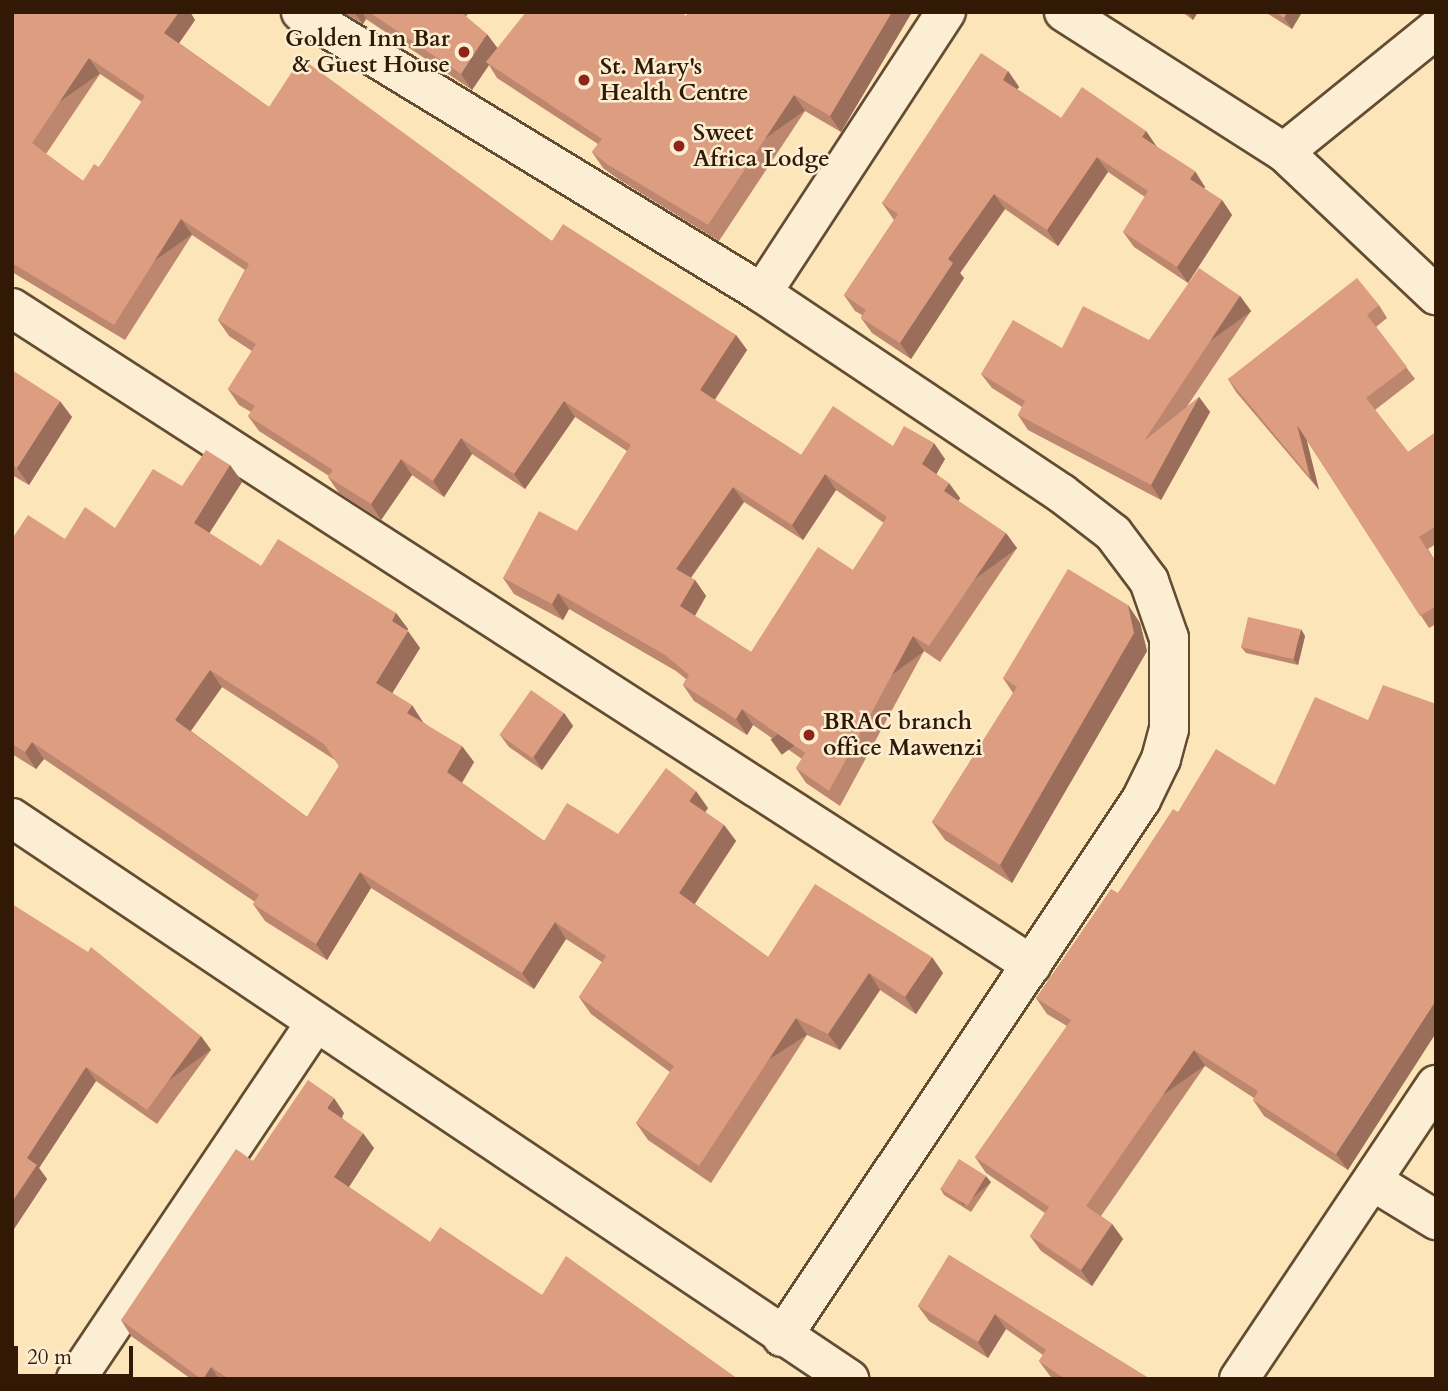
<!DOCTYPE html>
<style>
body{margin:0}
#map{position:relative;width:1448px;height:1391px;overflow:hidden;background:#fbe5b9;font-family:Cardo,serif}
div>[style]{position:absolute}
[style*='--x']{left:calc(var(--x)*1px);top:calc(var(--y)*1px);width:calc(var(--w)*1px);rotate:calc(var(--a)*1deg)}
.roads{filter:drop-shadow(2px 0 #644c33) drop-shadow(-2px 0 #644c33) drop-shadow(0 2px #644c33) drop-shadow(0 -2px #644c33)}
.street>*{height:38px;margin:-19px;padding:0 19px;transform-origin:19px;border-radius:19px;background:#fceed2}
.wall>*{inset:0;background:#bd876f}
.shaded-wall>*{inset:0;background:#9a6e5a;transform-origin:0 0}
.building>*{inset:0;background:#dc9d81;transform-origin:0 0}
.dots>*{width:19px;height:19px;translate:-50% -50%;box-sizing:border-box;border:4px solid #fceed2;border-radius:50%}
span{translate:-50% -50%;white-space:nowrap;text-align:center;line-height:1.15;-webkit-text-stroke:5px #fceed2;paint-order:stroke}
.poi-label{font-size:23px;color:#311906;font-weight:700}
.right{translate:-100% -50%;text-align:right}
.left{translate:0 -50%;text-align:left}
.frame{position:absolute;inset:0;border:14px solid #311906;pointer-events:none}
.scale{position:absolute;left:14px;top:1346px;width:119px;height:32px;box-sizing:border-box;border:4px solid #311906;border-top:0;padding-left:9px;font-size:21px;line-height:24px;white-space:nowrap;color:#311906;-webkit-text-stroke:5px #fceed2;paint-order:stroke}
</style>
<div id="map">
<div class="roads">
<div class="street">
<div style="--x:301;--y:12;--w:540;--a:31.36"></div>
<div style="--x:762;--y:293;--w:360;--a:33.8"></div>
<div style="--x:1061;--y:493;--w:66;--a:37.6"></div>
<div style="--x:1113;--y:533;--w:60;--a:53.1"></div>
<div style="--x:1149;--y:581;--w:60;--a:70.7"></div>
<div style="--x:1169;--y:638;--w:91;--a:90"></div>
<div style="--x:1169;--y:729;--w:31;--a:105"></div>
<div style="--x:1161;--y:759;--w:46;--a:116"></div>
<div style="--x:1141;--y:800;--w:646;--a:123.76"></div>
<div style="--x:1064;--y:12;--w:261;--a:32.5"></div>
<div style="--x:1284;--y:152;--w:209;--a:43.3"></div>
<div style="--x:1284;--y:152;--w:196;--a:-39"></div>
<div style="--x:762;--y:293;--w:336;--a:-56.8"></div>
<div style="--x:12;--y:308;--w:1213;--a:32.79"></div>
<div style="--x:12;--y:818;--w:1008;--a:33.83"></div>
<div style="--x:1374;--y:1182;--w:73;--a:31.5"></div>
<div style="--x:76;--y:1379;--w:427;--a:-56.1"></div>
<div style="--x:1239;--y:1379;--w:354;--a:-56.2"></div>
</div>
</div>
<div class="wall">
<div style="clip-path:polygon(evenodd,12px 12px,190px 12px,195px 20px,179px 43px,269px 107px,552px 241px,736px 335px,747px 350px,715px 400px,801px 455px,893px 446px,945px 459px,936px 474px,960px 498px,958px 501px,1017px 548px,940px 662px,924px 651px,840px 806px,806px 783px,796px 768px,802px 759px,753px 725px,747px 735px,694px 701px,683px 685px,686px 679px,676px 671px,569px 609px,563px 620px,514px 594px,503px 578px,577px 531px,627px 451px,575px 417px,525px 489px,472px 454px,444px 497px,412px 475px,381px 520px,339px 493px,328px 477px,329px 476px,259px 431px,248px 416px,251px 412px,239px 405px,228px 389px,252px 351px,229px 336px,218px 320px,245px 270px,192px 235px,125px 340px,12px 272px,12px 12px,100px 74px,142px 102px,99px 167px,83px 181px,46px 154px,100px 74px,12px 12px,836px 490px,884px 523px,853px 570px,751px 652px,695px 616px,706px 596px,695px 580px,691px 578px,744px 502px,803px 540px,836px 490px)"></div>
<div style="clip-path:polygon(342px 12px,469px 12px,466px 17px,497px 48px,686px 16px,689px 12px,912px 12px,841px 132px,805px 111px,719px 241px,618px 179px,603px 168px,592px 152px,598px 144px,497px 78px,489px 65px,472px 90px,366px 19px,363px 24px)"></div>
<div style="clip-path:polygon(1182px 12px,1198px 12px,1193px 20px)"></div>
<div style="clip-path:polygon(1265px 12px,1302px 12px,1292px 29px)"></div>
<div style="clip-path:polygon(1008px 71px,1019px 87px,1017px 89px,1061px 118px,1146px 131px,1156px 146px,1205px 187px,1204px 189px,1222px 200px,1232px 215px,1188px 283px,1134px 247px,1123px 232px,1145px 197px,1108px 172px,1058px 246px,1005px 209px,960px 273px,964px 278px,911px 359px,872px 333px,861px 318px,862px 315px,855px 311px,844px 295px,894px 220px,882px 203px)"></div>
<div style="clip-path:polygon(1240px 296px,1251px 311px,1186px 408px,1199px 397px,1210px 412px,1161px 500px,1028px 430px,1018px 415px,1022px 407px,992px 388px,981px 374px,1062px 348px,1149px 340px)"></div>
<div style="clip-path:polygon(1379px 305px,1387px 318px,1376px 327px,1415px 379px,1375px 410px,1408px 452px,1436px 432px,1436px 544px,1428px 549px,1436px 562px,1436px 624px,1429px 628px,1306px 439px,1319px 490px,1236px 392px,1228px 379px)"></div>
<div style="clip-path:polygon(12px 370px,72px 417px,29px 485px,12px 475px)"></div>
<div style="clip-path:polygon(evenodd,230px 465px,242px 482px,209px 533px,261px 566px,396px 613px,408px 629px,407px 631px,420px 648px,392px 693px,423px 722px,474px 762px,462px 783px,544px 841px,618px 834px,708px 808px,705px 812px,724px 825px,736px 841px,695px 904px,768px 957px,943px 973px,916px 1014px,880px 990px,840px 1050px,807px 1035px,711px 1183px,648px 1140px,636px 1123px,670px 1072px,591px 1014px,579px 997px,602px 962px,566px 939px,534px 989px,371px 888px,327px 960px,265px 921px,253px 904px,255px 902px,44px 759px,36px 769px,12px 754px,12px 539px,65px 539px,115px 528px,182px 486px,230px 465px,222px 687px,335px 760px,339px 766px,307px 817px,191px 731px,222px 687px)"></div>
<div style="clip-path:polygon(1128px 605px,1140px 623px,1147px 651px,1012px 883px,945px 840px,932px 822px,1013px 693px,1003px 678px)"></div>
<div style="clip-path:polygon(1305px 636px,1298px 665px,1246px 653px,1241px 647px)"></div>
<div style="clip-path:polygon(564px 713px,573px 726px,542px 770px,509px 747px,500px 735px)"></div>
<div style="clip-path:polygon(1368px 720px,1348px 1170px,1264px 1116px,1253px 1100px,1254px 1098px,1205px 1066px,1101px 1216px,1112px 1224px,1123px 1239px,1092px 1286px,1041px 1251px,1030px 1236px,1045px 1213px,986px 1173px,975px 1157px,1067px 1026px,1047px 1014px,1036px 998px,1118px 893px,1178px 812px,1275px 785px)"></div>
<div style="clip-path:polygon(12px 904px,211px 1050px,157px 1124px,96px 1081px,39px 1168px,47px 1179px,12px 1232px)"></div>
<div style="clip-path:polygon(344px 1113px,342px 1118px,374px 1148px,349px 1187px,430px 1242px,542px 1295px,738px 1379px,191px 1379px,131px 1336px,121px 1320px,253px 1161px)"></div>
<div style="clip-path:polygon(991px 1182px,971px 1212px,944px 1195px,940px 1188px)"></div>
<div style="clip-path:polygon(949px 1255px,1150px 1379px,1054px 1379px,1050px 1376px,1039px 1361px,1043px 1355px,1006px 1329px,988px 1358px,929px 1321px,918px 1306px)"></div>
</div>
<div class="shaded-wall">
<div style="clip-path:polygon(179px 12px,190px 12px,195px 20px,175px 49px,164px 33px)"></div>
<div style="clip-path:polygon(354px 12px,362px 12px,366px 19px,363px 24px)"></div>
<div style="clip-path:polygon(892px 12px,912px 12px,841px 132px,830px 116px)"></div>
<div style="clip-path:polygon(1188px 12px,1198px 12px,1193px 20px)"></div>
<div style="clip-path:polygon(1287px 12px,1302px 12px,1292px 29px,1284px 18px)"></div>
<div style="clip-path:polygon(487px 34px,499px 50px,486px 62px,489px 65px,472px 90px,461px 74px)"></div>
<div style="left:89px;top:58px;width:19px;height:102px;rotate:55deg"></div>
<div style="clip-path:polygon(1008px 71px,1019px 87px,1013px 95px,1003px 80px)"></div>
<div style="left:794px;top:95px;width:19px;height:156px;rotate:55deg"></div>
<div style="clip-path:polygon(1146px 131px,1157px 147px,1142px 137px)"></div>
<div style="clip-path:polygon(1097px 157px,1108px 172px,1058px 246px,1047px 230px)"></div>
<div style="clip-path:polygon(1195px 171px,1205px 187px,1200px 195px,1190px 179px)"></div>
<div style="clip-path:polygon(994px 194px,1005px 209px,960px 273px,964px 278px,911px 359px,900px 343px,948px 259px)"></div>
<div style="clip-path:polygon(1222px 200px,1232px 215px,1188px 283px,1177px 267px)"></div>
<div style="left:181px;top:219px;width:19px;height:125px;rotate:55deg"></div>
<div style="left:1240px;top:296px;width:19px;height:174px;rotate:54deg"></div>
<div style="clip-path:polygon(736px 335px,747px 350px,710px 406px,700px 390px)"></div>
<div style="clip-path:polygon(1199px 397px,1210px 412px,1161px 500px,1151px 485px)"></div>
<div style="clip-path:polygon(60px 401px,72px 417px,29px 485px,17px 468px)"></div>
<div style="clip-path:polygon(564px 401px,575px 417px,525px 489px,514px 474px)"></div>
<div style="clip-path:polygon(1297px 425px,1306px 437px,1319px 490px,1310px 477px)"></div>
<div style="clip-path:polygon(461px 438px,472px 454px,444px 497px,433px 481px)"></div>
<div style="clip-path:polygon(934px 443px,945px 459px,933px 480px,922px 464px)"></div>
<div style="clip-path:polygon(401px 459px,412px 475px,381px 520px,371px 504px)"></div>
<div style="clip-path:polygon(230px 465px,242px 482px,205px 540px,194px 523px)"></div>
<div style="clip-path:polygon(825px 474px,836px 490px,803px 540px,792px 525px)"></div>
<div style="clip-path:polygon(949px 483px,960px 498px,955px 507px,944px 491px)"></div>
<div style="clip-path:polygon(733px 487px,744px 502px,686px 584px,676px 569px)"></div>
<div style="left:1006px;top:533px;width:19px;height:137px;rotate:54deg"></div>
<div style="clip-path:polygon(695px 580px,706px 596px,691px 622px,680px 606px)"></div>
<div style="clip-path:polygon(558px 593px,569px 609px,563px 620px,552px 604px)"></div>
<div style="clip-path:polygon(1128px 605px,1140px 623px,1147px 651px,1012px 883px,1000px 865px)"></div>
<div style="clip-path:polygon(396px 613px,408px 629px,403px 638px,392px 621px)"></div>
<div style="clip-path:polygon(1301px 629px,1305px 636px,1298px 665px,1293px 659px)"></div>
<div style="clip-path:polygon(408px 631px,420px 648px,388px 700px,376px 683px)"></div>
<div style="left:913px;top:636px;width:19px;height:176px;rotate:54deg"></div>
<div style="clip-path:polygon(210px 670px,222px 687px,187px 736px,175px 720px)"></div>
<div style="clip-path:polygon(412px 705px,423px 722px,407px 713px)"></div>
<div style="clip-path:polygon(742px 709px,753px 725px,747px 735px,736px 719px)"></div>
<div style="clip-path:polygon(564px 713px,573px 726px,542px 770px,534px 757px)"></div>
<div style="clip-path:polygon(32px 742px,44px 759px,36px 769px,25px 752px)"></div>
<div style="clip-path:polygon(462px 746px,474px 762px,458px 789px,447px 772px)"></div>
<div style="clip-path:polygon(696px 791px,708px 808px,701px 818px,689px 801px)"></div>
<div style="clip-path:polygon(724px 825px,736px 841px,691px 909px,679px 893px)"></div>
<div style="clip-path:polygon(360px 872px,371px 888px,327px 960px,316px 944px)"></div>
<div style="clip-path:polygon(555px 922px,566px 939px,534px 989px,522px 973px)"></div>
<div style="clip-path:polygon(932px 957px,943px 973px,916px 1014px,905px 997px)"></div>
<div style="clip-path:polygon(869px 973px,880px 990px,840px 1050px,828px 1034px)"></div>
<div style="clip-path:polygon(1436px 1000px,1436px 1033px,1348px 1170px,1336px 1154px)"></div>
<div style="left:796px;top:1018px;width:20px;height:177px;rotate:57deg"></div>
<div style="left:201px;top:1036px;width:17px;height:92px;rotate:54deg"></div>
<div style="left:1194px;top:1050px;width:19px;height:190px;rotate:55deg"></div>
<div style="clip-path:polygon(86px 1067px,96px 1081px,39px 1168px,47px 1179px,12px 1232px,12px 1202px,27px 1158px)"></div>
<div style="clip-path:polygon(334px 1098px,344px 1113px,338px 1123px,327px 1108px)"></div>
<div style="clip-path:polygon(363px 1133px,374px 1148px,345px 1193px,334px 1177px)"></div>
<div style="left:986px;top:1176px;width:8px;height:36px;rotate:50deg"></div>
<div style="clip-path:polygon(1112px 1224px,1123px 1239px,1092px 1286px,1081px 1270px)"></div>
<div style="clip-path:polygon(995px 1314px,1006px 1329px,988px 1358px,978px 1342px)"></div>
<div style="clip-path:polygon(211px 1367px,219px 1379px,203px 1379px)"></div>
</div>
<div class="building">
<div style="clip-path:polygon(evenodd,12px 12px,179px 12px,164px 33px,269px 107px,301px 58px,552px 241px,563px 224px,736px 335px,700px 390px,801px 455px,833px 406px,893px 446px,904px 426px,934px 443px,922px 464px,949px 483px,944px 491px,1006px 533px,929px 646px,913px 636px,829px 791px,796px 768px,805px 753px,742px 709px,736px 719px,683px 685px,689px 675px,665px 655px,558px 593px,552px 604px,503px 578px,539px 511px,577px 531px,631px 445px,564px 401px,514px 474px,461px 438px,433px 481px,401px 459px,371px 504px,328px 477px,333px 470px,248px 416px,255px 406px,228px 389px,256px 344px,218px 320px,249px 264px,181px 219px,114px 325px,12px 263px,12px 12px,89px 58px,145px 96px,99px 167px,94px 164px,83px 181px,32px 143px,89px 58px,12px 12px,825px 474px,887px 517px,853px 570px,818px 547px,751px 652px,680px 606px,695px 580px,676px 569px,733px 487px,792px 525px,825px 474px)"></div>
<div style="clip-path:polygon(369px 12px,461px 12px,487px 34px,461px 74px)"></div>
<div style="clip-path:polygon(526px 12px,681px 12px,686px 16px,689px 12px,892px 12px,830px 116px,794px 95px,708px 225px,607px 164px,592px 152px,602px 139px,486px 62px)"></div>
<div style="clip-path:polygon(1275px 12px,1287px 12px,1284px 18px)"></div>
<div style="clip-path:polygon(981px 53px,1008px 71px,1003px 80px,1061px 118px,1082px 87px,1146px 131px,1142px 137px,1195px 171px,1190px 179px,1222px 200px,1177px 267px,1123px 232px,1148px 191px,1097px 157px,1047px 230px,994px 194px,948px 259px,953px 263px,900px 343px,861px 318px,866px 310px,844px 295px,898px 214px,882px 203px)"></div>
<div style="clip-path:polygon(1199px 268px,1240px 296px,1144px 441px,1199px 397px,1151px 485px,1018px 415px,1025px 401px,981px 374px,1013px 320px,1062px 348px,1083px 306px,1149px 340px)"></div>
<div style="clip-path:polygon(1357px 278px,1379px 305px,1367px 315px,1407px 367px,1366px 398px,1408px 452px,1436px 432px,1436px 526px,1419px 537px,1436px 563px,1436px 606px,1420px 616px,1297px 425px,1310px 477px,1228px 379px)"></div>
<div style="clip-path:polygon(12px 370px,60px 401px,17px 468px,12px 465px)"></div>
<div style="clip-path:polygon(evenodd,206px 450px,230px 465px,194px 523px,261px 566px,278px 539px,396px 613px,392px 621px,408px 631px,376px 683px,412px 705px,407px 713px,462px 746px,447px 772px,544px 841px,567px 803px,618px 834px,666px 768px,696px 791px,689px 801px,724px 825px,679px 893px,768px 957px,815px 884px,932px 957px,905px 997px,869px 973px,828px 1034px,796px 1018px,699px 1166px,636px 1123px,674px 1066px,579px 997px,606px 956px,555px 922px,522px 973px,360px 872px,316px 944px,253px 904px,259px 895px,32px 742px,25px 752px,12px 744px,12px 539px,28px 515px,65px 539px,85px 507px,115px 528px,153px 469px,182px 486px,206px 450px,210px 670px,324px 744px,339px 766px,307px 817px,175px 720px,210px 670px)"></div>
<div style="clip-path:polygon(1068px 569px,1128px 605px,1134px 633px,1000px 865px,932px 822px,1017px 687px,1003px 678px)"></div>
<div style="left:1248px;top:617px;width:54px;height:31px;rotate:13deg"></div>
<div style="clip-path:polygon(1383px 685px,1436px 704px,1436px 1000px,1336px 1154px,1253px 1100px,1258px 1091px,1194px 1050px,1086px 1206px,1112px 1224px,1081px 1270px,1030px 1236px,1049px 1207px,975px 1157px,1071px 1020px,1036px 998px,1111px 889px,1118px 893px,1173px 809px,1178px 812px,1216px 749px,1275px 785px,1315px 697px,1368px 720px)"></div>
<div style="left:531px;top:690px;width:40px;height:55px;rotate:35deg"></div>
<div style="clip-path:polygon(12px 904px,88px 952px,91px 947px,201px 1036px,147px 1110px,86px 1067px,27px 1158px,37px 1165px,12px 1202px)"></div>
<div style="clip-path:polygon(308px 1080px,334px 1098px,327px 1108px,363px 1133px,334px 1177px,430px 1242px,440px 1227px,542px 1295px,566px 1256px,738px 1379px,229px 1379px,211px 1367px,203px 1379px,201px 1379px,121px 1320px,236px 1149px,253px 1161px)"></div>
<div style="left:959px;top:1159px;width:32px;height:35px;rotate:32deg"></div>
<div style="clip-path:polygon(949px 1255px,1150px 1379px,1065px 1379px,1039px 1361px,1046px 1350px,995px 1314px,978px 1342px,918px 1306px)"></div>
</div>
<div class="dots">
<div style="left:464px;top:52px;background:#8f2418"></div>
<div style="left:584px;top:80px;background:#8f2418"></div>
<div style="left:679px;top:146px;background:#8f2418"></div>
<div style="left:809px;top:735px;background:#8f2418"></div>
</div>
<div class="poi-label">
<span class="right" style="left:450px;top:52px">Golden Inn Bar<br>&amp; Guest House</span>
<span class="left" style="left:600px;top:80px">St. Mary's<br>Health Centre</span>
<span class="left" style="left:693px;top:146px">Sweet<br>Africa Lodge</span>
<span class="left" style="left:823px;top:735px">BRAC branch<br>office Mawenzi</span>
</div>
<div class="frame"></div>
<div class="scale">20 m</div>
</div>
